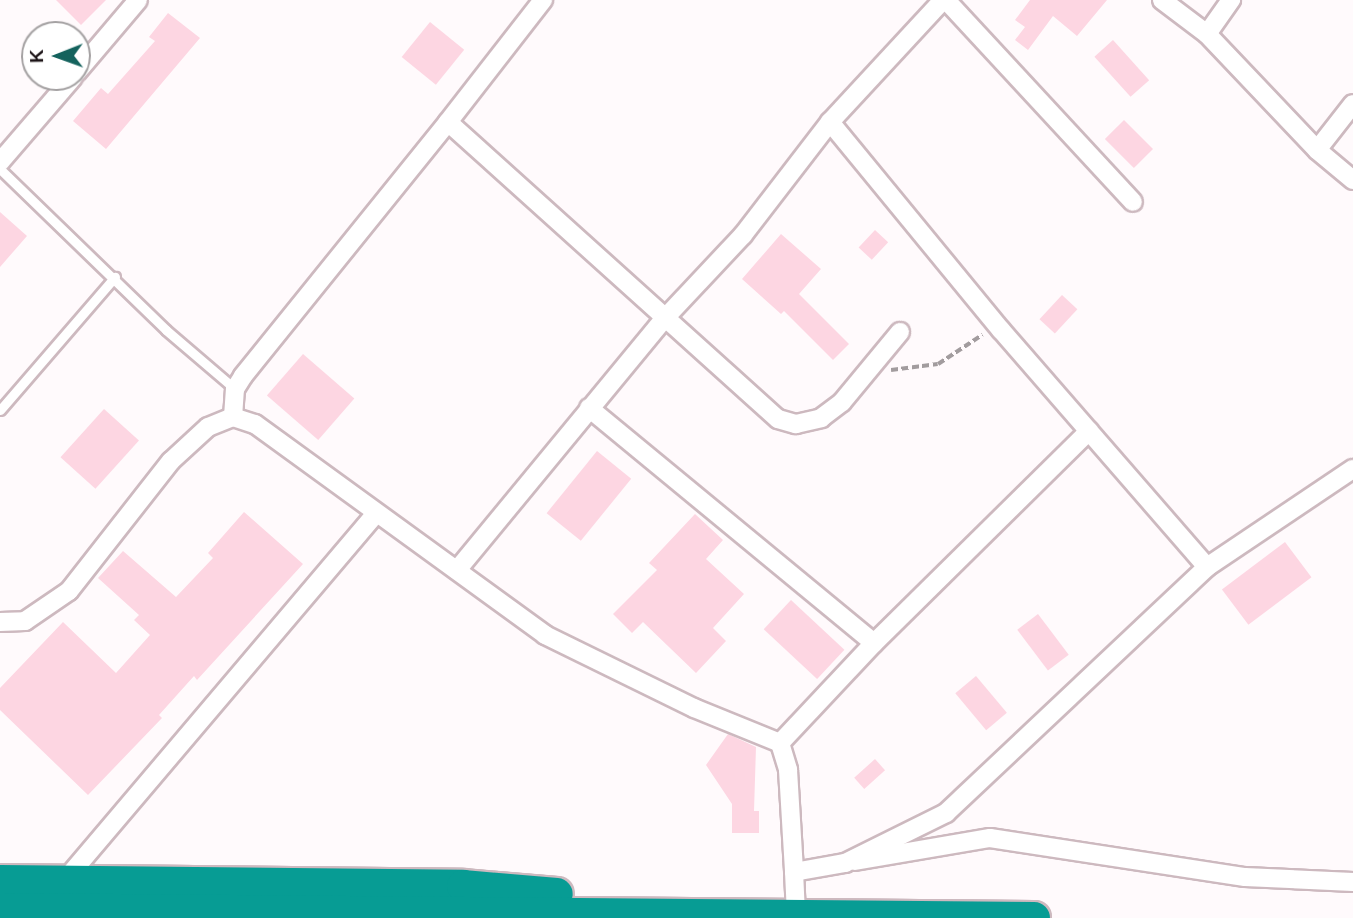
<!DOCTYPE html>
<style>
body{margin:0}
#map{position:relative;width:1353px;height:918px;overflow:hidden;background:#fffafc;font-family:Helvetica,sans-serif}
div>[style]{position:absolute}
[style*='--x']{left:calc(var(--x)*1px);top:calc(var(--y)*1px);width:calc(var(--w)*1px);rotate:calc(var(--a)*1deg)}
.building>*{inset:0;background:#fdd6e2;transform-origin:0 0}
.path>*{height:3.5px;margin-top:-1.75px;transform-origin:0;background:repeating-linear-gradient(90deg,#a29c9e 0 7px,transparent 0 10.5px)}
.roads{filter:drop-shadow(2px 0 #cdb9bf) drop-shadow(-2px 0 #cdb9bf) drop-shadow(0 2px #cdb9bf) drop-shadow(0 -2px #cdb9bf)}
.lane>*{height:9px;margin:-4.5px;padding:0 4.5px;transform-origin:4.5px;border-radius:4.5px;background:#fff}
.street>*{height:18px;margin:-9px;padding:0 9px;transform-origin:9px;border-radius:9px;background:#fff}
.highway>*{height:32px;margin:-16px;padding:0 16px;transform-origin:16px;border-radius:16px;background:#079c94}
span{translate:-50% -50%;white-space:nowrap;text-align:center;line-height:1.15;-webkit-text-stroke:7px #fff;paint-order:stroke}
.north{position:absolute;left:21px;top:21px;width:70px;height:70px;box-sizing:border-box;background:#fff;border:2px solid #a4a1a2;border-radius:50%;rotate:269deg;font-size:19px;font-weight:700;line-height:28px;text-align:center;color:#1c1417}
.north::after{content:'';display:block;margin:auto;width:24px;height:32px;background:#14625d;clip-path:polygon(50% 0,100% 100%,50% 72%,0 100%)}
</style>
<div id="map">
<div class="building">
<div style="clip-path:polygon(56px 0,106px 0,81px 25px)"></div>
<div style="clip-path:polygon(1030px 0,1107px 0,1077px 36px,1053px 16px,1028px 50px,1015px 40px,1025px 27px,1015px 20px)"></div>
<div style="clip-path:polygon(168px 13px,200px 38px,106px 149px,73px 121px,101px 88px,108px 94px,155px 41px,149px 37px)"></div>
<div style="left:430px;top:22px;width:44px;height:45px;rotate:39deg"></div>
<div style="left:1113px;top:40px;width:54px;height:25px;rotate:48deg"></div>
<div style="left:1124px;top:120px;width:41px;height:27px;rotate:45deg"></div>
<div style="clip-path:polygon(0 212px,27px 236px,0 267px)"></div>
<div style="left:875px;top:230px;width:18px;height:24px;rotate:43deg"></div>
<div style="clip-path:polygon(781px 234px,821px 269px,799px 294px,849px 344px,833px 360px,784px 311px,781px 314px,742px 279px)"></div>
<div style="left:1062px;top:295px;width:21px;height:33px;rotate:43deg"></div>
<div style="left:303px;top:354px;width:68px;height:55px;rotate:41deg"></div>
<div style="left:104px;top:409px;width:47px;height:65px;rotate:42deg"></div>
<div style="left:597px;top:451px;width:44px;height:80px;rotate:39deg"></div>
<div style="clip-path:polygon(244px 512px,303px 564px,197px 680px,194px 676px,159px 715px,162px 718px,88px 795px,0 710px,0 688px,63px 622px,116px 673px,150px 635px,134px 620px,139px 615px,98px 578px,123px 551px,176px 597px,213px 558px,208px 553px)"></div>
<div style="clip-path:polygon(695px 514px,723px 540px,706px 559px,744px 594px,713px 628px,726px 641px,696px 673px,643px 622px,632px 633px,613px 614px,657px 570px,649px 563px)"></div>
<div style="left:1285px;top:542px;width:44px;height:79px;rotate:53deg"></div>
<div style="left:791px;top:600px;width:73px;height:40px;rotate:43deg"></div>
<div style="left:1038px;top:614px;width:51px;height:26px;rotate:53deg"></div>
<div style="left:976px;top:676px;width:48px;height:27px;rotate:50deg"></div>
<div style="clip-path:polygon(728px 734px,756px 747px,754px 811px,759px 811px,759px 833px,732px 833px,732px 804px,706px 765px)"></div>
<div style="left:875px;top:759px;width:15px;height:28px;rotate:48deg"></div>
</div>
<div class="path">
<div style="--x:891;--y:370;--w:47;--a:-7.3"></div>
<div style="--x:938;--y:364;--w:53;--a:-33.4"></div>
</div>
<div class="roads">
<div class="lane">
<div style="--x:0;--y:169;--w:231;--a:44.1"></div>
<div style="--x:166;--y:330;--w:91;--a:40.5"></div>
<div style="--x:0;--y:410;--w:176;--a:-49.2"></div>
</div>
<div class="street">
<div style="--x:946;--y:0;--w:275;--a:47.2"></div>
<div style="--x:1162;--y:0;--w:56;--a:37.1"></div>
<div style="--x:1207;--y:34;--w:160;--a:46.5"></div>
<div style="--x:1317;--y:150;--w:47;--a:39.8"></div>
<div style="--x:1207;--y:34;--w:42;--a:-54.8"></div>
<div style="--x:77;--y:72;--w:94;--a:-49.7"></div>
<div style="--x:448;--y:122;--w:155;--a:-52.1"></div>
<div style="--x:830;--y:122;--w:269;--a:50.6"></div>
<div style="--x:1001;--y:330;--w:314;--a:49"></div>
<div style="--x:1317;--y:150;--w:58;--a:-52"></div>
<div style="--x:0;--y:162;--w:112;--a:-49.3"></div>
<div style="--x:589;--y:408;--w:369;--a:39.5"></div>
<div style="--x:233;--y:417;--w:28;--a:-86"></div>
<div style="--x:235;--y:389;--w:15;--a:-58"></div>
<div style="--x:243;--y:376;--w:326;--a:-51.1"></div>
<div style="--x:448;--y:122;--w:444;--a:42"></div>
<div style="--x:778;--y:419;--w:19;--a:16"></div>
<div style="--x:796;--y:424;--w:26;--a:-13"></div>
<div style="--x:821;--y:418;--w:26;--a:-37"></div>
<div style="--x:842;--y:402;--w:91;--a:-50.4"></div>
<div style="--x:457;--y:570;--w:327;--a:-50.5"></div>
<div style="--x:665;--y:318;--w:114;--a:-46.8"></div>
<div style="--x:743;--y:235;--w:143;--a:-52.4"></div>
<div style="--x:830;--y:122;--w:166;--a:-47.2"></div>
<div style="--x:0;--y:622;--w:25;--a:-2"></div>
<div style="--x:25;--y:621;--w:53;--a:-34.3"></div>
<div style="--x:69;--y:591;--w:165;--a:-51.9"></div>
<div style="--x:171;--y:461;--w:50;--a:-42.6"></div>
<div style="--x:208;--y:427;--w:27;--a:-22"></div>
<div style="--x:233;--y:417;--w:23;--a:18"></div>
<div style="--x:255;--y:424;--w:359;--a:36"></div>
<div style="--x:545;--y:635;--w:166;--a:26.1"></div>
<div style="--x:694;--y:708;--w:93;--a:22.1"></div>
<div style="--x:780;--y:743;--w:28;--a:73"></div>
<div style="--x:788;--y:770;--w:102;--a:86.6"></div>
<div style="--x:780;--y:743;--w:137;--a:-46.8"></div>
<div style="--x:874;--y:643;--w:302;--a:-44.6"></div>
<div style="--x:855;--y:861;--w:137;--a:-9.7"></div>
<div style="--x:990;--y:838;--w:258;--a:8.7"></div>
<div style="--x:1245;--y:877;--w:108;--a:2.7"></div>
<div style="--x:66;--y:879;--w:479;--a:-49.7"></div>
<div style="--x:796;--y:914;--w:42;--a:-92.7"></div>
<div style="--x:794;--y:872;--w:52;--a:-10"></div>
<div style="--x:845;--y:863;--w:113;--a:-26.3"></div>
<div style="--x:946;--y:813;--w:359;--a:-43.3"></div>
<div style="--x:1207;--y:567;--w:176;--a:-33.9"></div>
</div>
<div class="highway">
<div style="--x:0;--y:881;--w:463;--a:0.6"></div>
<div style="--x:463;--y:886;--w:94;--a:4.9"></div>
<div style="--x:0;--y:909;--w:1034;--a:0.5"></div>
</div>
</div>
<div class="north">K</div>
</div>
